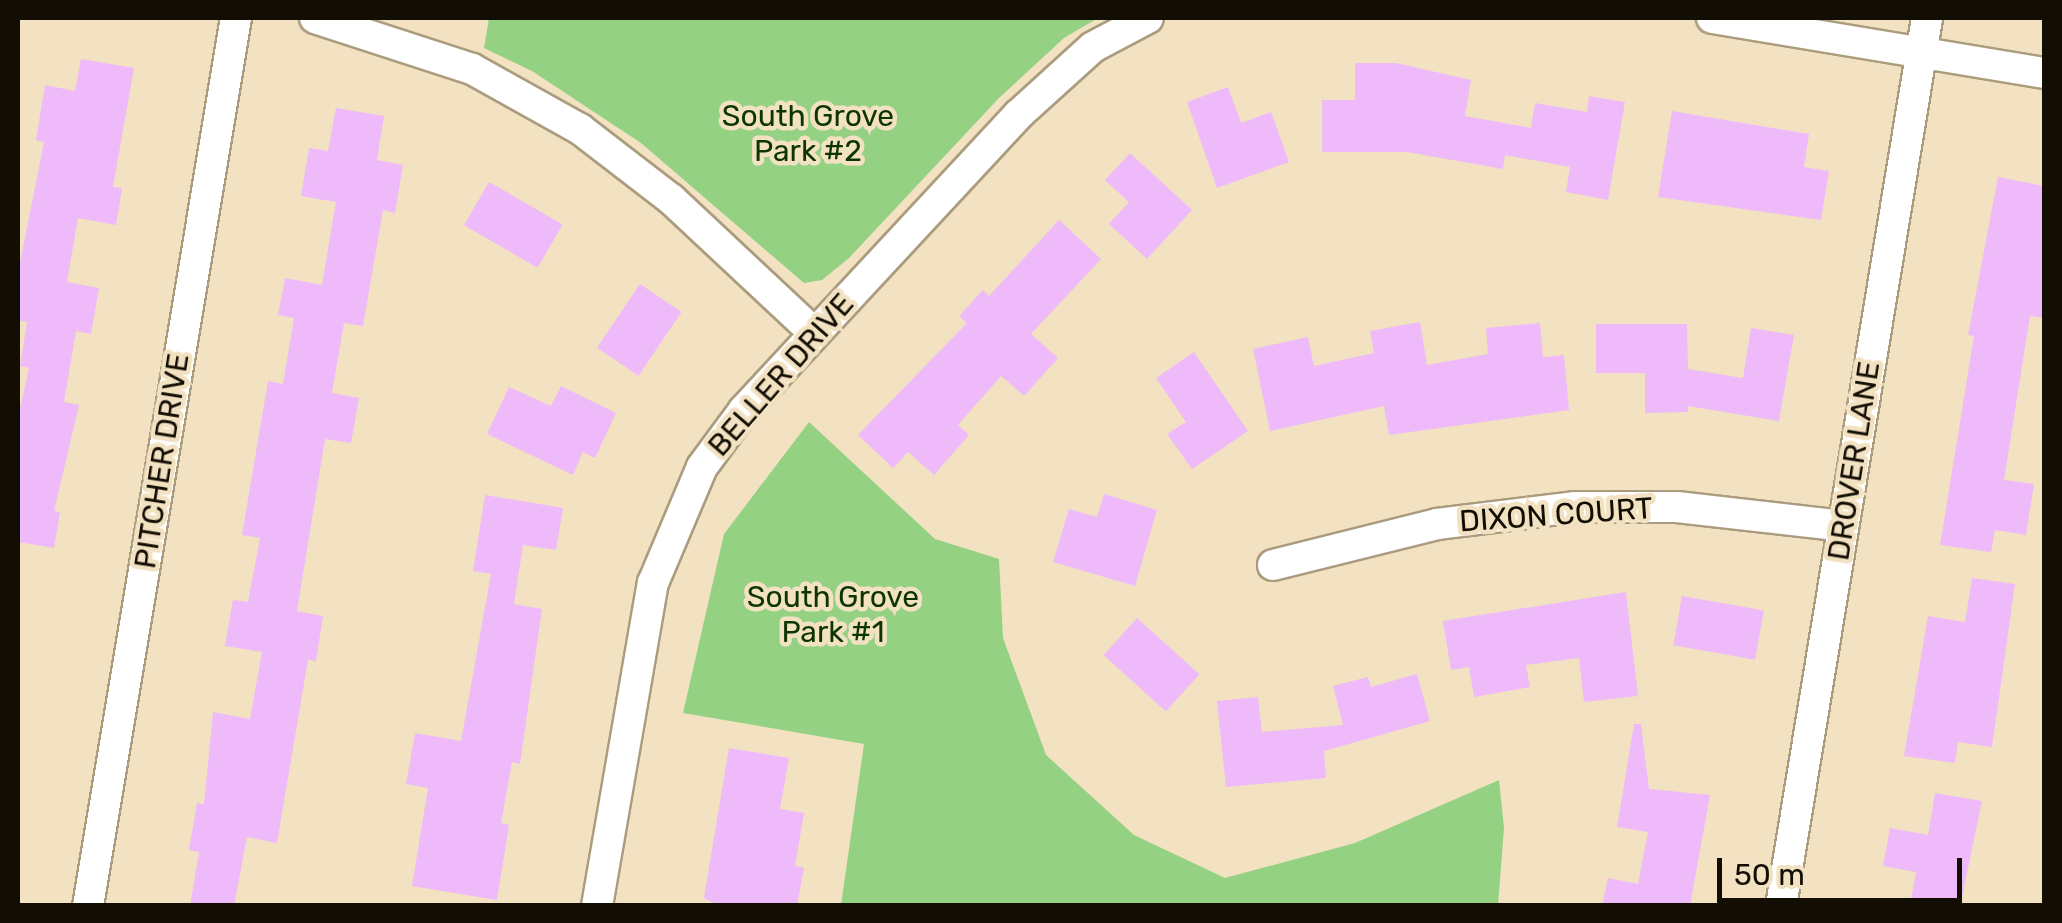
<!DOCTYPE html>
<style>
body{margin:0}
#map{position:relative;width:2062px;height:923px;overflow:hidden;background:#f2e2c2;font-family:Rubik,sans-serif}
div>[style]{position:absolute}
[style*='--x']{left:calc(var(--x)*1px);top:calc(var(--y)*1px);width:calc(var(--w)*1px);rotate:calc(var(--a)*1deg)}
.green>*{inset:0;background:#94d183}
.building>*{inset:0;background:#eebaf9;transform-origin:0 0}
.roads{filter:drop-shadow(2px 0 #ab9c7e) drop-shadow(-2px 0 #ab9c7e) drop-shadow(0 2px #ab9c7e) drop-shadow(0 -2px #ab9c7e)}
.street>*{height:30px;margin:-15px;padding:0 15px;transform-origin:15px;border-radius:15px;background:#fff}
span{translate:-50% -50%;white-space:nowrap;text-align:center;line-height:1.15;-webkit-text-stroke:9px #f2e2c2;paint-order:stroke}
.park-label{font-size:30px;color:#0c3500}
.street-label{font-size:30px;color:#130e04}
.frame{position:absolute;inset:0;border:20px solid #130e04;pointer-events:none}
.scale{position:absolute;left:1717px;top:858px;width:245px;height:45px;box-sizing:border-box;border:5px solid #130e04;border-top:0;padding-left:12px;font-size:30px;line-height:35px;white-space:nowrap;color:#130e04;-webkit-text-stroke:8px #f2e2c2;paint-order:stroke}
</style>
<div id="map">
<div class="green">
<div style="clip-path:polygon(489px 18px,1098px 18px,1064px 38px,999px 98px,849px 258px,822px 280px,804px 283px,641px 143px,532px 71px,484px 48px)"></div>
<div style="clip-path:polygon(809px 422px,935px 539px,999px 559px,1003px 638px,1046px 755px,1134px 835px,1225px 878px,1355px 843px,1499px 780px,1504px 828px,1498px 905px,841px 905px,864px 744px,683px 713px,724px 534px)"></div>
</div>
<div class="building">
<div style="clip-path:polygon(81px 59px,134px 68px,113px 187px,122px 188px,116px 225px,78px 218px,67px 282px,99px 288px,91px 334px,76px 331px,64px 402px,79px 405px,54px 511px,60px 512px,54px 548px,18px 542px,18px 418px,29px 368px,20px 366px,27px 322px,18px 320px,18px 273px,44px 142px,36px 140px,45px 85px,75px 91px)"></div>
<div style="clip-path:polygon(1355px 63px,1396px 63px,1471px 80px,1465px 116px,1531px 128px,1535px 103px,1587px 112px,1589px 96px,1625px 102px,1608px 200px,1566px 192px,1570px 167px,1505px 155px,1503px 169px,1407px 152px,1322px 152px,1322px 100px,1355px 100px)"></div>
<div style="clip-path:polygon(1228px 87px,1241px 123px,1271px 112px,1289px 162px,1217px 188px,1187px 102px)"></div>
<div style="clip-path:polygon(336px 108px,384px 116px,377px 160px,403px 165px,395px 213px,383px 210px,363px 326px,344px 323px,332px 393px,359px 398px,351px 443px,325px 439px,297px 611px,323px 616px,316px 661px,308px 660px,277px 843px,247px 837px,234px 906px,190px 906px,199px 852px,189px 850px,197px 803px,204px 804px,213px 712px,250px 719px,262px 652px,225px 646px,233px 600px,248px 602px,260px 538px,242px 535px,268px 381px,283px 384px,294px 318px,278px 315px,285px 278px,322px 285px,336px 202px,301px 196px,309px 148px,328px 151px)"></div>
<div style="clip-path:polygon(1672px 111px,1809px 134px,1804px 167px,1829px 171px,1821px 220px,1658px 197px)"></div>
<div style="clip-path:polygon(1130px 153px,1192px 210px,1147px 259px,1109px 224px,1129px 202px,1105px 180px)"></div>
<div style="clip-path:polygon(1998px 177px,2044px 186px,2044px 318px,2030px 316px,2004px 480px,2034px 484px,2026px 535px,1995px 530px,1991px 552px,1940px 545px,1974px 336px,1968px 335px)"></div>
<div style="left:489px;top:182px;width:85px;height:50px;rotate:30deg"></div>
<div style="clip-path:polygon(1059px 220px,1101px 259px,1031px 334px,1058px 358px,1024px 396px,1001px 376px,958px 425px,969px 435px,934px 475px,908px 452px,893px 468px,858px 435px,967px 323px,959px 316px,983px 290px,989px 296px)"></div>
<div style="left:640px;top:284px;width:50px;height:77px;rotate:34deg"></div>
<div style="clip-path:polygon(1420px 322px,1427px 365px,1488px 354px,1486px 328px,1540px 323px,1543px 357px,1564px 355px,1569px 410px,1389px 435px,1384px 406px,1270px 431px,1253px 349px,1308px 337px,1314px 366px,1374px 353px,1370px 331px)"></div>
<div style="clip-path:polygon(1596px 324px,1687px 324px,1688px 369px,1743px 378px,1751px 328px,1794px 335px,1779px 421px,1688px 406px,1688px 412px,1645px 413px,1645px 373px,1596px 373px)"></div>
<div style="clip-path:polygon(1194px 352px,1248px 431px,1192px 469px,1167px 434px,1186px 422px,1156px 378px)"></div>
<div style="clip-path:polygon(561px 386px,616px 413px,595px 458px,583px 452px,573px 475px,487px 434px,509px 387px,551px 406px)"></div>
<div style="clip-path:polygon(1104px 494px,1157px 510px,1135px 586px,1053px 562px,1069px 509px,1097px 517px)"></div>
<div style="clip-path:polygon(485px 495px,563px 508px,556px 550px,523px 545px,514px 604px,542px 609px,520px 764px,512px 762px,501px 823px,509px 825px,497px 900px,412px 886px,428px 788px,406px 784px,415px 733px,461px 741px,491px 574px,473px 571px)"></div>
<div style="clip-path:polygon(1972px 578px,2015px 584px,1992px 747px,1958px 742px,1955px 763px,1904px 756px,1928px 616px,1965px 622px)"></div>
<div style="clip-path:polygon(1626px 592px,1638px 696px,1584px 702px,1579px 658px,1526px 665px,1530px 687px,1474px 697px,1469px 667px,1451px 670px,1443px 621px)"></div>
<div style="left:1682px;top:596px;width:83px;height:50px;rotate:10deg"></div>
<div style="left:1137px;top:618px;width:84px;height:50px;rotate:42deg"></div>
<div style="clip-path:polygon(1417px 674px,1430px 721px,1324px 751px,1326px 778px,1226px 787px,1217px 701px,1258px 697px,1262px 732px,1343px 725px,1333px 686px,1368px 677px,1371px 687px)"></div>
<div style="clip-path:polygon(1634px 724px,1641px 724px,1649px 789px,1710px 795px,1690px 906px,1602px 906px,1608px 878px,1638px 884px,1648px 832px,1617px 827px)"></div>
<div style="clip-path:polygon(729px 748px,789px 758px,780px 809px,804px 813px,795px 866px,804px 868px,797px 906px,719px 906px,704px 898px)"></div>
<div style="clip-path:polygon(1935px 793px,1982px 801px,1960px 906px,1910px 906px,1916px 872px,1883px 866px,1890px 828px,1928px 835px)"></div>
</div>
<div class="roads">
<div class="street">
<div style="--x:315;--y:18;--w:165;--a:18"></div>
<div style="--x:472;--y:69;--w:124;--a:29.1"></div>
<div style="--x:580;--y:129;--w:115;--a:37.6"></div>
<div style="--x:671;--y:199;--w:196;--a:43.1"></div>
<div style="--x:1712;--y:18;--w:337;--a:9.4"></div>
<div style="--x:1273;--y:565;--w:169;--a:-14"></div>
<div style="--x:1437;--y:524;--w:140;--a:-7"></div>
<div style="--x:1576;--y:507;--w:101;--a:0"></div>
<div style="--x:1677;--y:507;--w:167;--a:6.5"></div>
<div style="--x:88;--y:906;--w:900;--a:-80.54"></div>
<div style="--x:597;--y:906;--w:328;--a:-80.2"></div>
<div style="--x:653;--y:583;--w:126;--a:-67.1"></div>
<div style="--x:702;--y:467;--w:71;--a:-53.6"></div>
<div style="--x:744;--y:410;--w:403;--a:-47.1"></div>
<div style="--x:1018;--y:115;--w:101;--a:-42.2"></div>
<div style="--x:1093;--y:47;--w:62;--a:-27.8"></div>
<div style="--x:1781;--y:906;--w:900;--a:-80.66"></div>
</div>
</div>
<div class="park-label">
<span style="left:808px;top:133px">South Grove<br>Park #2</span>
<span style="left:833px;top:614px">South Grove<br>Park #1</span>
</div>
<div class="street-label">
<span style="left:781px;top:375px;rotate:-49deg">BELLER DRIVE</span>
<span style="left:162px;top:461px;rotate:-81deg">PITCHER DRIVE</span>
<span style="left:1854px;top:461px;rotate:-81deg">DROVER LANE</span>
<span style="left:1556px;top:515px;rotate:-4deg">DIXON COURT</span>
</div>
<div class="frame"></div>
<div class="scale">50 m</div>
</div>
